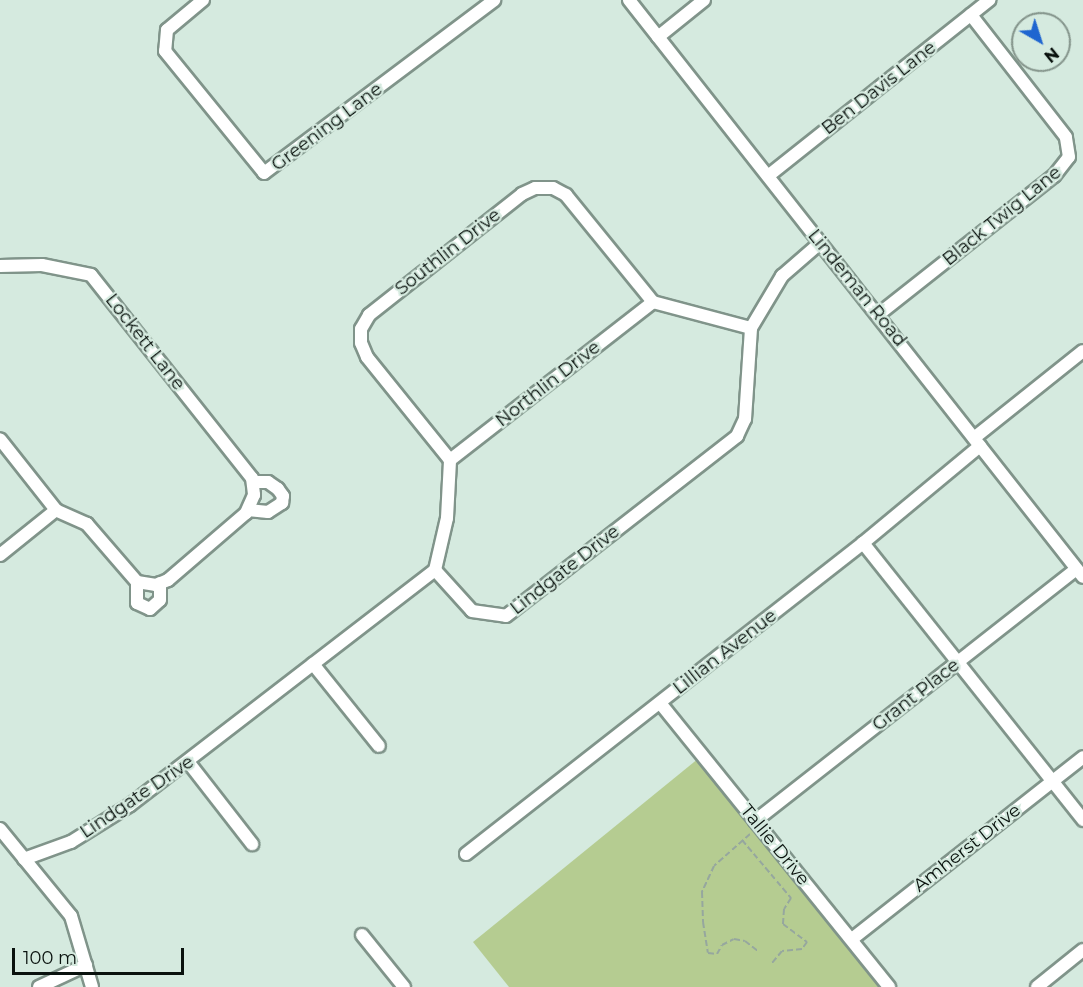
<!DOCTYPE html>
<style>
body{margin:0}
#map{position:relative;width:1083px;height:987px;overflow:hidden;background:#d5eadf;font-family:Montserrat,sans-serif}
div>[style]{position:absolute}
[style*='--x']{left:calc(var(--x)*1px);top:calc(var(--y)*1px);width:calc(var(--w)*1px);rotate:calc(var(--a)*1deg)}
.green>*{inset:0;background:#b5cc91}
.path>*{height:2px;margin-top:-1px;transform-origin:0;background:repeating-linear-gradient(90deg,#96a79e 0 6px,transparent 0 9px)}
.roads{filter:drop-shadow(2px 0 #80948a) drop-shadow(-2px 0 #80948a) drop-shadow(0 2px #80948a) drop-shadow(0 -2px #80948a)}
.minor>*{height:12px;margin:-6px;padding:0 6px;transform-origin:6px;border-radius:6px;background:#fff}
span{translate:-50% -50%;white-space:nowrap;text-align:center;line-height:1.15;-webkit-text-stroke:4.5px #d5eadf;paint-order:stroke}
.street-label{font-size:18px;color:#0a120e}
.north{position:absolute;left:1011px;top:12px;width:60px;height:60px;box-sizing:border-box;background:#d5eadf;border:2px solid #84948b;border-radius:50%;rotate:141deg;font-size:16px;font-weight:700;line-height:24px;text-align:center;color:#0a120e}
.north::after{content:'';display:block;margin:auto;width:21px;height:27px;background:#1f65d0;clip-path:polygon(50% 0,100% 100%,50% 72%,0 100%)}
.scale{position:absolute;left:12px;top:948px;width:172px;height:27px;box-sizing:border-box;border:3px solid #0a120e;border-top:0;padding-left:8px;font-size:18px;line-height:21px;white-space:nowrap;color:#0a120e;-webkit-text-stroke:4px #d5eadf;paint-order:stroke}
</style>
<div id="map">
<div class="green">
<div style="clip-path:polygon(699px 758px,881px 987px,509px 987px,473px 942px)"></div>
</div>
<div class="path">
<div style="--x:750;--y:834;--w:48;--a:138.4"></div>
<div style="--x:714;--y:866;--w:29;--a:115"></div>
<div style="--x:702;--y:892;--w:30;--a:88"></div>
<div style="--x:703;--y:922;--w:31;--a:81"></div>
<div style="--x:708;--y:953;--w:9;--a:6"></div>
<div style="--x:717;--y:954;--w:10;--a:-61"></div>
<div style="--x:722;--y:945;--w:13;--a:-27"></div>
<div style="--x:734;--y:939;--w:11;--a:10"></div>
<div style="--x:745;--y:941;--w:18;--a:38"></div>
<div style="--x:742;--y:840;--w:76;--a:49.8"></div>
<div style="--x:791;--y:898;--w:13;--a:122"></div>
<div style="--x:784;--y:909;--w:15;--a:94"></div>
<div style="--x:783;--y:924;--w:30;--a:37"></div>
<div style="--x:807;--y:942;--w:9;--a:126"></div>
<div style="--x:802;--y:949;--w:20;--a:174"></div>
<div style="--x:782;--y:951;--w:17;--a:130"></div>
</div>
<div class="roads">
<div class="minor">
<div style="--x:203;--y:0;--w:47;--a:140.2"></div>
<div style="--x:167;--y:30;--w:21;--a:95"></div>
<div style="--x:165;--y:51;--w:157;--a:50.9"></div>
<div style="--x:264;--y:173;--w:288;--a:-36.9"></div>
<div style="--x:629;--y:0;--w:734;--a:51.8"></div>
<div style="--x:658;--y:37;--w:59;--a:-38.8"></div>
<div style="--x:768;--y:176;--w:283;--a:-38.5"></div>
<div style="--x:0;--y:266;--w:42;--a:-1.4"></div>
<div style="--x:42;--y:265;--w:50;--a:11.5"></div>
<div style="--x:91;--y:275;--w:259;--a:51.6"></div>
<div style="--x:252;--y:478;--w:17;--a:83"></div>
<div style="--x:254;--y:495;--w:20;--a:114"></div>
<div style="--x:246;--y:513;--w:103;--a:139.3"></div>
<div style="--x:168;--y:580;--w:13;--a:157"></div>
<div style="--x:156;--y:585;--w:19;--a:-171"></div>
<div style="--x:137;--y:582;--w:77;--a:-130.8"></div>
<div style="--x:87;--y:524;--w:34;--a:-156"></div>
<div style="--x:56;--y:510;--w:90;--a:-128.3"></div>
<div style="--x:879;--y:314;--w:223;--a:-38.3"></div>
<div style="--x:1054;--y:176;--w:24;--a:-52"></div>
<div style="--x:1069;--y:157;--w:20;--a:-99"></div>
<div style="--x:1066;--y:137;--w:155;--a:-127.9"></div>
<div style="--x:974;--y:438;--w:139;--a:-38.6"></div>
<div style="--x:450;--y:460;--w:132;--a:-128.9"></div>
<div style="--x:367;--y:357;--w:15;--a:-113"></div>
<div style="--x:361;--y:343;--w:14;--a:-90"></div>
<div style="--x:361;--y:329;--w:16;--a:-60"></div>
<div style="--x:369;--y:315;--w:195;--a:-38.3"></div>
<div style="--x:522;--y:194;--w:14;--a:-25"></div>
<div style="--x:535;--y:188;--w:18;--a:0"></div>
<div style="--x:553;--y:188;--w:15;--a:28"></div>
<div style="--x:566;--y:195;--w:138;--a:50.9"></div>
<div style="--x:248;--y:510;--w:20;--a:6"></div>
<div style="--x:268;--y:512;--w:17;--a:-33"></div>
<div style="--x:282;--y:503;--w:7;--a:-82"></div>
<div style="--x:283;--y:496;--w:9;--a:-126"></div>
<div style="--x:278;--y:489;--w:12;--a:-145"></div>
<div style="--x:268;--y:482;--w:14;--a:180"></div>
<div style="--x:863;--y:543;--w:354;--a:51.5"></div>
<div style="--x:0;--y:555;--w:72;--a:-38.8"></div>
<div style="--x:435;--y:570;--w:53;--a:-77"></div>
<div style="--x:447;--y:518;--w:58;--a:-87"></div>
<div style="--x:450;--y:460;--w:257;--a:-37.9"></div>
<div style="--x:653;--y:302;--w:101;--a:14.9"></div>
<div style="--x:137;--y:582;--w:21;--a:90"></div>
<div style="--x:137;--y:603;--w:14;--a:25"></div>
<div style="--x:150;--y:609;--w:13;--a:-42"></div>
<div style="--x:160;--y:600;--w:17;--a:-90"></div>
<div style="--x:313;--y:664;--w:105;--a:51.2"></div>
<div style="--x:660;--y:703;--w:365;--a:51.1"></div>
<div style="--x:189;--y:763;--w:103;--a:52.1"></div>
<div style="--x:755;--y:821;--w:408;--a:-38.1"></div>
<div style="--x:0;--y:829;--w:112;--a:50.8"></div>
<div style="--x:71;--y:916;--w:74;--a:73.5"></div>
<div style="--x:466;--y:854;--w:504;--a:-38.07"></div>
<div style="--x:863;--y:543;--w:152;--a:-39.7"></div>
<div style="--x:24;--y:859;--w:50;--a:-19.9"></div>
<div style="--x:71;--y:842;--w:70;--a:-32.1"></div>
<div style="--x:130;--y:805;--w:385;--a:-37.6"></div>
<div style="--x:435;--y:570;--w:55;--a:47.9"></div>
<div style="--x:472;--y:611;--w:34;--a:8"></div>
<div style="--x:506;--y:616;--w:293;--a:-37.9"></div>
<div style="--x:737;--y:436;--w:19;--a:-65"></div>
<div style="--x:745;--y:419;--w:91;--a:-86.2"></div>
<div style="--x:751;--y:328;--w:61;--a:-59.2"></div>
<div style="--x:782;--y:276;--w:50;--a:-41"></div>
<div style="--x:362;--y:935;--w:67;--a:51.1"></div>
<div style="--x:852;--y:939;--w:294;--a:-38.2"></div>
<div style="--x:39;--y:987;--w:52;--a:-25.1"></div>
<div style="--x:1037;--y:987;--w:59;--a:-38.8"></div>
</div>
</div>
<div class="street-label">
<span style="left:879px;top:88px;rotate:-38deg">Ben Davis Lane</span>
<span style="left:327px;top:127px;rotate:-37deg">Greening Lane</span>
<span style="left:1002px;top:216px;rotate:-39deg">Black Twig Lane</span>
<span style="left:448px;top:252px;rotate:-38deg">Southlin Drive</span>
<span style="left:857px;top:288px;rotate:51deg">Lindeman Road</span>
<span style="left:145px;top:342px;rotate:52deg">Lockett Lane</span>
<span style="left:548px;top:384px;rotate:-38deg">Northlin Drive</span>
<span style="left:565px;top:570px;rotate:-38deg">Lindgate Drive</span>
<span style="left:725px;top:652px;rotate:-38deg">Lillian Avenue</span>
<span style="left:916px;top:695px;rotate:-38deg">Grant Place</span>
<span style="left:137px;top:797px;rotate:-34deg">Lindgate Drive</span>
<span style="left:775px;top:845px;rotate:51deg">Tallie Drive</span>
<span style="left:967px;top:848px;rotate:-38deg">Amherst Drive</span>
</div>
<div class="north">N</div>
<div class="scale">100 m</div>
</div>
